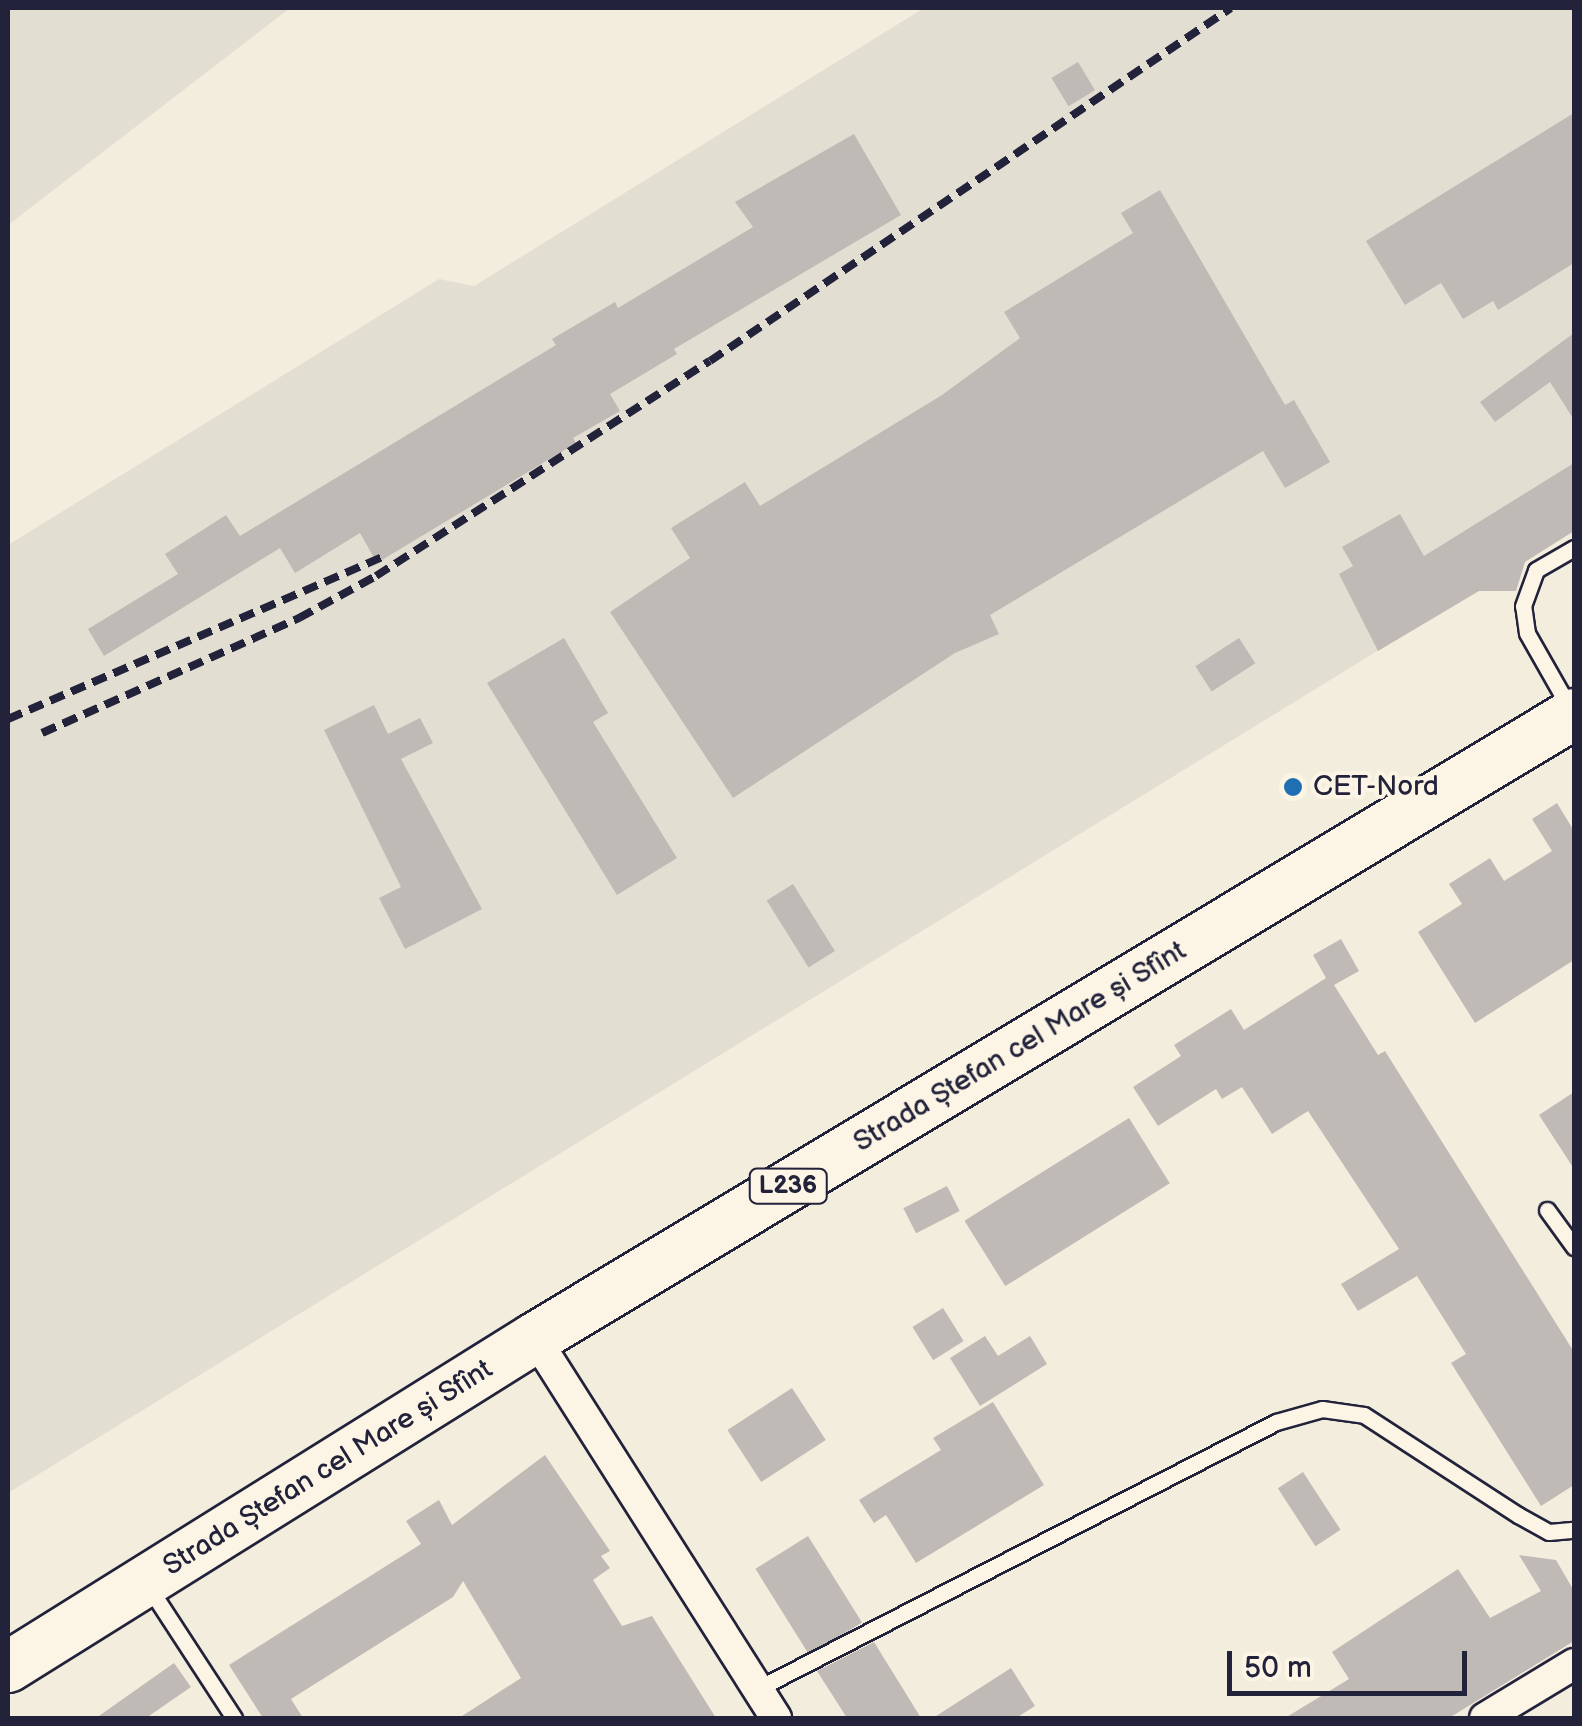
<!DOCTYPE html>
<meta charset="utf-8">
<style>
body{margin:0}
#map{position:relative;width:1582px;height:1726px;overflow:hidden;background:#f3edde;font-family:"Balsamiq Sans",sans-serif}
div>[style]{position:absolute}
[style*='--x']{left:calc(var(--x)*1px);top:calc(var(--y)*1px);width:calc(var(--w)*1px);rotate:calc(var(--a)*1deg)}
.built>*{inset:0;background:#e3ded2}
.building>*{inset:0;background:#bfbab6;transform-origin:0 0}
.roads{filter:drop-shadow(2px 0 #22223b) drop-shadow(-2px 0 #22223b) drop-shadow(0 2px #22223b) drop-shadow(0 -2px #22223b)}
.service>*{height:15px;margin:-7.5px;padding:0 7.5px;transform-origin:7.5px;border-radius:7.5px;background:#fcf5e5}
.minor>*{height:30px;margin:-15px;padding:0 15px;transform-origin:15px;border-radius:15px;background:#fcf5e5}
.primary>*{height:50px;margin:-25px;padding:0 25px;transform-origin:25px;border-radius:25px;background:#fcf5e5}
.rail>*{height:8px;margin-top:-4px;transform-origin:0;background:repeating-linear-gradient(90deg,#22223b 0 15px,transparent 0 23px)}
.dots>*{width:28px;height:28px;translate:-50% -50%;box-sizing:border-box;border:5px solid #fcf5e5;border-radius:50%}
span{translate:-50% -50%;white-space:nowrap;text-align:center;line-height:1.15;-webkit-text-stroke:8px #fcf5e5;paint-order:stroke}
.shield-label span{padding:2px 8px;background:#fcf5e5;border:2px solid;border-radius:8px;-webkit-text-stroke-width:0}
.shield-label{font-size:25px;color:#22223b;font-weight:700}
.poi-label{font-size:28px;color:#22223b}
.left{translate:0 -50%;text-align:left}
.street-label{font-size:28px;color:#22223b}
.frame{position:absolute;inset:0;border:10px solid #22223b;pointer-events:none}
.scale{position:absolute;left:1227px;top:1651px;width:240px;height:45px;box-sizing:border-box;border:5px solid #22223b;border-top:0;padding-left:12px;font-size:30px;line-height:35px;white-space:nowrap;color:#22223b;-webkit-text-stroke:8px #fcf5e5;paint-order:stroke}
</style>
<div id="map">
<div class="built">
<div style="clip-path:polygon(8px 8px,290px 8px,8px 225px)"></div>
<div style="clip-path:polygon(924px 8px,1574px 8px,1574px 530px,8px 1493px,8px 545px,439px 279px,474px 286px)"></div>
</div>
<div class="building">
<div style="left:1078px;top:62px;width:33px;height:31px;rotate:59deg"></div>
<div style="clip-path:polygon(1574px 113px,1574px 263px,1498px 310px,1493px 301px,1463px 319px,1441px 283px,1405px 305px,1366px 241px)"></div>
<div style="clip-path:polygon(854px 134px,901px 215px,674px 349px,677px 354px,610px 394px,620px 411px,573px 438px,576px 443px,377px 563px,360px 533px,295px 573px,280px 548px,104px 656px,88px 629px,178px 574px,165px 554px,226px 515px,240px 536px,556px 345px,552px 339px,615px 302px,618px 308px,753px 227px,735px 202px)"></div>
<div style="clip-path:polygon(1160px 190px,1285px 405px,1294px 400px,1330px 462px,1285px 488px,1263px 451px,990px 615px,999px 634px,955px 653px,733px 798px,610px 612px,690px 558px,671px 528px,745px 482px,760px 506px,942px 395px,1020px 338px,1004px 312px,1133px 233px,1121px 213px)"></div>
<div style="clip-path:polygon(1574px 333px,1574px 420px,1550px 382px,1495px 422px,1480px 402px)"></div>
<div style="clip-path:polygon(1574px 463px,1574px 531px,1525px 562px,1516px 591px,1479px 591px,1378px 651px,1339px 574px,1353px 566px,1342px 547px,1400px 514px,1424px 556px)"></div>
<div style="clip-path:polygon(564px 638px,608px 713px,593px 722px,677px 858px,617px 895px,487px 683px)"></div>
<div style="left:1239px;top:638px;width:30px;height:52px;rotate:57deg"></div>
<div style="clip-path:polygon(374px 705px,388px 734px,420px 718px,433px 743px,401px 759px,482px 909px,405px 949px,379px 898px,401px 887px,324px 730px)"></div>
<div style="clip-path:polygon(1557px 803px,1574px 831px,1574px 960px,1475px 1023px,1418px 932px,1462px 904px,1449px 884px,1490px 858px,1504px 881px,1552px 851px,1532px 819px)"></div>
<div style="left:793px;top:884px;width:79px;height:31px;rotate:58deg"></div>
<div style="clip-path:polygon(1341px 939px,1359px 971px,1334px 985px,1378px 1055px,1385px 1051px,1574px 1352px,1574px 1485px,1541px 1506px,1451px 1363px,1466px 1354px,1417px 1276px,1358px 1311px,1341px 1284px,1399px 1249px,1308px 1111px,1272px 1134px,1242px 1087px,1222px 1099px,1216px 1089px,1158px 1126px,1133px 1087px,1181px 1056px,1174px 1045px,1231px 1009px,1244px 1030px,1326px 978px,1313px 955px)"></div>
<div style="clip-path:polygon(1574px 1092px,1574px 1169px,1539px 1115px)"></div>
<div style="left:1129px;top:1118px;width:77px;height:194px;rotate:58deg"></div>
<div style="left:947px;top:1186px;width:28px;height:49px;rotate:63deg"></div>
<div style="left:943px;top:1308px;width:39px;height:36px;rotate:58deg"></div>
<div style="clip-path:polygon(985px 1336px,998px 1356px,1030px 1336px,1047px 1364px,980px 1406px,950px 1358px)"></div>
<div style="left:792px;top:1388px;width:62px;height:77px;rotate:57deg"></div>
<div style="clip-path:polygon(993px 1402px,1044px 1485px,916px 1563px,886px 1515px,874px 1523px,859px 1500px,941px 1450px,933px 1438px)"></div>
<div style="clip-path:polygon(545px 1455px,610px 1551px,601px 1556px,610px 1568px,593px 1580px,622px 1626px,652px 1616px,716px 1718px,459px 1718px,521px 1678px,463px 1581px,453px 1597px,291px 1699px,303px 1718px,263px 1718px,229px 1665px,421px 1544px,406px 1521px,439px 1500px,452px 1525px)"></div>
<div style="left:1303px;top:1472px;width:69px;height:30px;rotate:57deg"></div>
<div style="left:808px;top:1536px;width:102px;height:62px;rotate:58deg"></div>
<div style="clip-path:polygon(1519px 1555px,1556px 1560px,1574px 1591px,1574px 1641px,1449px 1718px,1285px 1718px,1349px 1679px,1332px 1652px,1458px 1569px,1490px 1618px,1541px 1591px)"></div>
<div style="clip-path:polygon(874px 1642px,921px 1718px,847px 1718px,817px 1671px)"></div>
<div style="clip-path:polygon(174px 1663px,191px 1687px,146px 1718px,96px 1718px)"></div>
<div style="clip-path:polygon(1011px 1668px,1035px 1706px,1016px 1718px,933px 1718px)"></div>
</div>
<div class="roads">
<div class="service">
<div style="--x:1569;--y:707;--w:85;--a:-119.6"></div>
<div style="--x:1527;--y:633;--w:27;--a:-98"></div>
<div style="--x:1523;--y:606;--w:38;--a:-70"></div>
<div style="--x:1536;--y:570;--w:44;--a:-30.1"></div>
<div style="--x:1547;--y:1210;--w:46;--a:53.9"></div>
<div style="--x:150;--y:1589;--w:154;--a:56.9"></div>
<div style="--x:757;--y:1689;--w:584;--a:-27.22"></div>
<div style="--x:1276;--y:1422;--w:48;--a:-15.8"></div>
<div style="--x:1322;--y:1409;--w:42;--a:8.1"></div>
<div style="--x:1364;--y:1415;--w:184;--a:33"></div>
<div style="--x:1518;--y:1515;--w:35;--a:29"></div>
<div style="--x:1549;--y:1532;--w:25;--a:-5"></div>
</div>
<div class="minor">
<div style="--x:535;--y:1338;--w:450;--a:57.6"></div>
<div style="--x:1485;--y:1718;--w:104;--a:-31.2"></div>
</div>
<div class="primary">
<div style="--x:8;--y:1667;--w:621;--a:-31.98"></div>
<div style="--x:535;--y:1338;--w:1212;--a:-30.99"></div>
</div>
</div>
<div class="rail">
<div style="--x:8;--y:719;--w:410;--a:-23.4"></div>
<div style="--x:42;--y:733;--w:282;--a:-24.1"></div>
<div style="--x:299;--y:618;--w:88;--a:-28.6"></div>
<div style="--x:376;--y:576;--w:397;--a:-32.8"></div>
<div style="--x:710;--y:361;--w:629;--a:-34.12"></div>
</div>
<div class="dots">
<div style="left:1293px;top:787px;background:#1f6fb2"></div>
</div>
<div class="shield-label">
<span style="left:788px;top:1186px">L236</span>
</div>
<div class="poi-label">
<span class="left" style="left:1313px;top:787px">CET-Nord</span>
</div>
<div class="street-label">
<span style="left:1020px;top:1047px;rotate:-31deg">Strada Ștefan cel Mare și Sfînt</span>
<span style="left:328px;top:1468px;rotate:-32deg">Strada Ștefan cel Mare și Sfînt</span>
</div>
<div class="frame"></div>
<div class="scale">50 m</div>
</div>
